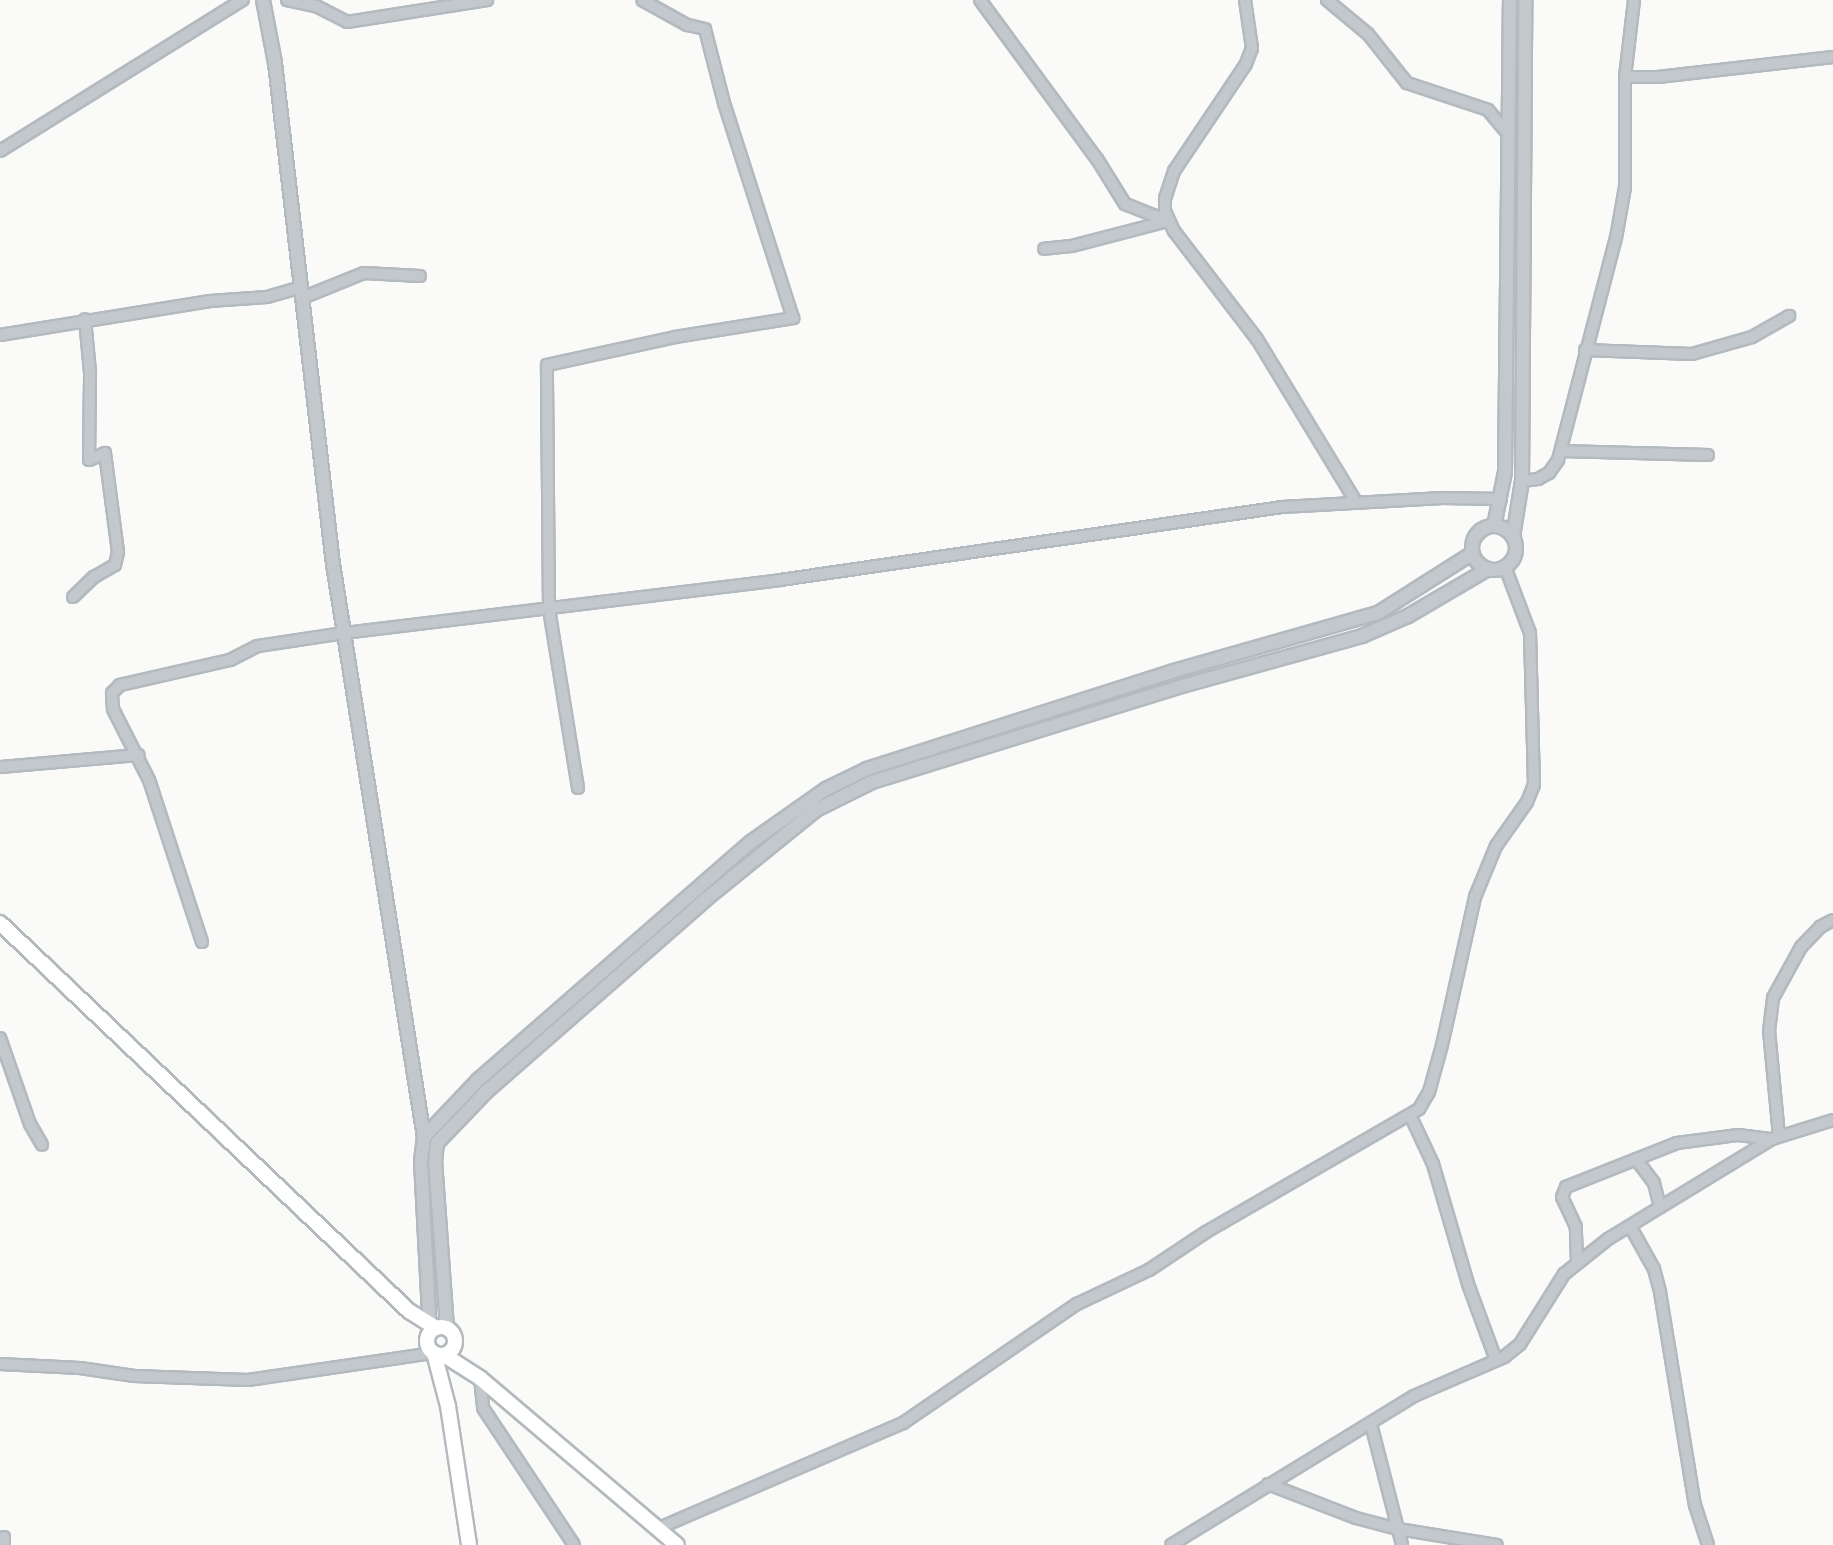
<!DOCTYPE html>
<style>
body{margin:0}
#map{position:relative;width:1833px;height:1545px;overflow:hidden;background:#fafaf8;font-family:Quicksand,sans-serif}
div>[style]{position:absolute}
[style*='--x']{left:calc(var(--x)*1px);top:calc(var(--y)*1px);width:calc(var(--w)*1px);rotate:calc(var(--a)*1deg)}
.roads{filter:drop-shadow(2px 0 #b3babf) drop-shadow(-2px 0 #b3babf) drop-shadow(0 2px #b3babf) drop-shadow(0 -2px #b3babf)}
.minor>*{height:10px;margin:-5px;padding:0 5px;transform-origin:5px;border-radius:5px;background:#c3c8cc}
.tertiary>*{height:12px;margin:-6px;padding:0 6px;transform-origin:6px;border-radius:6px;background:#c3c8cc}
.tertiary>.ring{margin:-6px;padding:0;box-sizing:content-box;background:none;border:12px solid #c3c8cc;border-radius:50%}
.secondary>*{height:14px;margin:-7px;padding:0 7px;transform-origin:7px;border-radius:7px;background:#fff}
.secondary>.ring{margin:-7px;padding:0;box-sizing:content-box;background:none;border:14px solid #fff;border-radius:50%}
span{translate:-50% -50%;white-space:nowrap;text-align:center;line-height:1.15;-webkit-text-stroke:8px #fff;paint-order:stroke}
</style>
<div id="map">
<div class="roads">
<div class="minor">
<div style="--x:287;--y:0;--w:30;--a:12"></div>
<div style="--x:316;--y:6;--w:35;--a:27"></div>
<div style="--x:347;--y:22;--w:142;--a:-8.9"></div>
<div style="--x:980;--y:0;--w:197;--a:53.7"></div>
<div style="--x:1097;--y:159;--w:53;--a:58.1"></div>
<div style="--x:1125;--y:204;--w:46;--a:21.6"></div>
<div style="--x:1168;--y:221;--w:100;--a:165.5"></div>
<div style="--x:1071;--y:246;--w:27;--a:174"></div>
<div style="--x:1245;--y:0;--w:49;--a:81.7"></div>
<div style="--x:1252;--y:48;--w:17;--a:111"></div>
<div style="--x:1246;--y:64;--w:129;--a:123.9"></div>
<div style="--x:1174;--y:171;--w:28;--a:108"></div>
<div style="--x:1165;--y:198;--w:13;--a:90"></div>
<div style="--x:1165;--y:211;--w:22;--a:66"></div>
<div style="--x:1174;--y:231;--w:136;--a:52.5"></div>
<div style="--x:1257;--y:339;--w:191;--a:58.7"></div>
<div style="--x:1327;--y:0;--w:53;--a:39.7"></div>
<div style="--x:1368;--y:34;--w:63;--a:51.5"></div>
<div style="--x:1407;--y:83;--w:85;--a:18.4"></div>
<div style="--x:1488;--y:110;--w:33;--a:50"></div>
<div style="--x:1625;--y:77;--w:33;--a:0"></div>
<div style="--x:1658;--y:77;--w:176;--a:-6.5"></div>
<div style="--x:0;--y:151;--w:286;--a:-31.9"></div>
<div style="--x:302;--y:298;--w:67;--a:-22"></div>
<div style="--x:364;--y:273;--w:56;--a:3.1"></div>
<div style="--x:0;--y:335;--w:213;--a:-9.2"></div>
<div style="--x:210;--y:301;--w:57;--a:-4"></div>
<div style="--x:267;--y:297;--w:35;--a:-16"></div>
<div style="--x:1585;--y:350;--w:107;--a:2.1"></div>
<div style="--x:1692;--y:354;--w:62;--a:-15.8"></div>
<div style="--x:1752;--y:337;--w:43;--a:-29.6"></div>
<div style="--x:1561;--y:451;--w:147;--a:1.6"></div>
<div style="--x:1522;--y:481;--w:16;--a:-7"></div>
<div style="--x:1538;--y:479;--w:13;--a:-29"></div>
<div style="--x:1549;--y:473;--w:16;--a:-55"></div>
<div style="--x:1558;--y:460;--w:229;--a:-75.4"></div>
<div style="--x:1616;--y:238;--w:52;--a:-80"></div>
<div style="--x:1625;--y:187;--w:110;--a:-90"></div>
<div style="--x:1625;--y:77;--w:78;--a:-83.3"></div>
<div style="--x:73;--y:597;--w:29;--a:-44"></div>
<div style="--x:94;--y:577;--w:24;--a:-30"></div>
<div style="--x:115;--y:565;--w:13;--a:-77"></div>
<div style="--x:118;--y:552;--w:100;--a:-97.5"></div>
<div style="--x:105;--y:453;--w:17;--a:156"></div>
<div style="--x:89;--y:460;--w:88;--a:-89.3"></div>
<div style="--x:90;--y:372;--w:53;--a:-95.4"></div>
<div style="--x:0;--y:767;--w:139;--a:-5"></div>
<div style="--x:578;--y:788;--w:182;--a:-99.2"></div>
<div style="--x:549;--y:608;--w:243;--a:-90.5"></div>
<div style="--x:547;--y:365;--w:131;--a:-12.3"></div>
<div style="--x:675;--y:337;--w:120;--a:-9.1"></div>
<div style="--x:793;--y:318;--w:226;--a:-107.8"></div>
<div style="--x:724;--y:103;--w:76;--a:-104.4"></div>
<div style="--x:705;--y:29;--w:18;--a:-167"></div>
<div style="--x:687;--y:25;--w:51;--a:-150.9"></div>
<div style="--x:202;--y:942;--w:170;--a:-108.1"></div>
<div style="--x:149;--y:780;--w:80;--a:-116.9"></div>
<div style="--x:113;--y:709;--w:16;--a:-94"></div>
<div style="--x:112;--y:693;--w:11;--a:-45"></div>
<div style="--x:120;--y:685;--w:113;--a:-12.8"></div>
<div style="--x:230;--y:660;--w:31;--a:-27"></div>
<div style="--x:258;--y:646;--w:87;--a:-8.6"></div>
<div style="--x:344;--y:633;--w:439;--a:-6.9"></div>
<div style="--x:780;--y:580;--w:507;--a:-8.27"></div>
<div style="--x:1282;--y:507;--w:161;--a:-3.2"></div>
<div style="--x:1443;--y:498;--w:58;--a:1"></div>
<div style="--x:0;--y:1038;--w:91;--a:70.8"></div>
<div style="--x:30;--y:1124;--w:24;--a:60"></div>
<div style="--x:1411;--y:1117;--w:52;--a:64.9"></div>
<div style="--x:1433;--y:1164;--w:125;--a:73.7"></div>
<div style="--x:1468;--y:1284;--w:81;--a:69.8"></div>
<div style="--x:1779;--y:1136;--w:105;--a:-95.4"></div>
<div style="--x:1769;--y:1031;--w:33;--a:-83"></div>
<div style="--x:1773;--y:998;--w:58;--a:-61.2"></div>
<div style="--x:1801;--y:947;--w:28;--a:-46"></div>
<div style="--x:1820;--y:927;--w:15;--a:-28"></div>
<div style="--x:1636;--y:1159;--w:30;--a:53"></div>
<div style="--x:1654;--y:1183;--w:25;--a:76"></div>
<div style="--x:1630;--y:1226;--w:49;--a:60.8"></div>
<div style="--x:1654;--y:1269;--w:24;--a:75"></div>
<div style="--x:1660;--y:1292;--w:216;--a:80.7"></div>
<div style="--x:1695;--y:1505;--w:42;--a:72"></div>
<div style="--x:1577;--y:1262;--w:35;--a:-92"></div>
<div style="--x:1576;--y:1227;--w:33;--a:-115"></div>
<div style="--x:1562;--y:1197;--w:11;--a:-68"></div>
<div style="--x:1566;--y:1187;--w:119;--a:-21.6"></div>
<div style="--x:1677;--y:1143;--w:62;--a:-7.5"></div>
<div style="--x:1738;--y:1135;--w:34;--a:7"></div>
<div style="--x:0;--y:1364;--w:80;--a:2.9"></div>
<div style="--x:80;--y:1368;--w:55;--a:8.4"></div>
<div style="--x:134;--y:1376;--w:114;--a:2"></div>
<div style="--x:248;--y:1380;--w:188;--a:-8.3"></div>
<div style="--x:480;--y:1378;--w:30;--a:84"></div>
<div style="--x:483;--y:1408;--w:164;--a:56.4"></div>
<div style="--x:1371;--y:1424;--w:125;--a:75.6"></div>
<div style="--x:1268;--y:1484;--w:94;--a:21.1"></div>
<div style="--x:1356;--y:1518;--w:43;--a:14.7"></div>
<div style="--x:1398;--y:1529;--w:100;--a:9.2"></div>
<div style="--x:659;--y:1528;--w:266;--a:-23.3"></div>
<div style="--x:903;--y:1423;--w:211;--a:-34.4"></div>
<div style="--x:1077;--y:1304;--w:80;--a:-25.3"></div>
<div style="--x:1149;--y:1270;--w:69;--a:-33.7"></div>
<div style="--x:1206;--y:1232;--w:246;--a:-30"></div>
<div style="--x:1419;--y:1109;--w:20;--a:-60"></div>
<div style="--x:1429;--y:1092;--w:49;--a:-74.5"></div>
<div style="--x:1442;--y:1045;--w:152;--a:-77.4"></div>
<div style="--x:1475;--y:897;--w:55;--a:-67.6"></div>
<div style="--x:1496;--y:846;--w:54;--a:-54.8"></div>
<div style="--x:1527;--y:802;--w:18;--a:-68"></div>
<div style="--x:1534;--y:785;--w:152;--a:-91.5"></div>
<div style="--x:1530;--y:633;--w:71;--a:-110.7"></div>
<div style="--x:4;--y:1537;--w:8;--a:90"></div>
<div style="--x:1171;--y:1545;--w:285;--a:-31.5"></div>
<div style="--x:1414;--y:1396;--w:98;--a:-23.4"></div>
<div style="--x:1504;--y:1357;--w:21;--a:-39"></div>
<div style="--x:1520;--y:1344;--w:83;--a:-57.8"></div>
<div style="--x:1564;--y:1274;--w:56;--a:-38.5"></div>
<div style="--x:1608;--y:1239;--w:192;--a:-31.4"></div>
<div style="--x:1772;--y:1139;--w:64;--a:-17.3"></div>
</div>
<div class="tertiary">
<div style="--x:263;--y:0;--w:64;--a:79.2"></div>
<div style="--x:275;--y:63;--w:504;--a:83.4"></div>
<div style="--x:333;--y:564;--w:580;--a:80.98"></div>
<div style="--x:1494;--y:526;--w:55;--a:-78.5"></div>
<div style="--x:1505;--y:472;--w:472;--a:-89.4"></div>
<div class="ring" style="left:1472px;top:526px;width:32px;height:32px"></div>
<div style="--x:1513;--y:537;--w:57;--a:-80.9"></div>
<div style="--x:1522;--y:481;--w:481;--a:-89.6"></div>
<div style="--x:447;--y:1328;--w:166;--a:-94.1"></div>
<div style="--x:435;--y:1162;--w:19;--a:-84"></div>
<div style="--x:437;--y:1143;--w:72;--a:-46.1"></div>
<div style="--x:487;--y:1091;--w:291;--a:-41.2"></div>
<div style="--x:706;--y:899;--w:141;--a:-39"></div>
<div style="--x:816;--y:810;--w:63;--a:-26.6"></div>
<div style="--x:872;--y:782;--w:325;--a:-17.2"></div>
<div style="--x:1182;--y:686;--w:187;--a:-15.5"></div>
<div style="--x:1362;--y:636;--w:50;--a:-23.5"></div>
<div style="--x:1408;--y:616;--w:93;--a:-30.4"></div>
<div style="--x:430;--y:1333;--w:172;--a:-93"></div>
<div style="--x:421;--y:1161;--w:24;--a:-83"></div>
<div style="--x:424;--y:1137;--w:79;--a:-46.5"></div>
<div style="--x:478;--y:1080;--w:362;--a:-41.1"></div>
<div style="--x:751;--y:842;--w:92;--a:-35.2"></div>
<div style="--x:826;--y:789;--w:46;--a:-26"></div>
<div style="--x:867;--y:769;--w:322;--a:-17.7"></div>
<div style="--x:1174;--y:671;--w:212;--a:-15.9"></div>
<div style="--x:1378;--y:613;--w:112;--a:-32.3"></div>
</div>
<div class="secondary">
<div style="--x:0;--y:923;--w:564;--a:43.49"></div>
<div style="--x:409;--y:1311;--w:32;--a:32"></div>
<div class="ring" style="left:427px;top:1327px;width:14px;height:14px"></div>
<div style="--x:434;--y:1353;--w:55;--a:75.2"></div>
<div style="--x:448;--y:1406;--w:141;--a:81.4"></div>
<div style="--x:444;--y:1355;--w:43;--a:32.6"></div>
<div style="--x:480;--y:1378;--w:258;--a:40.3"></div>
</div>
</div>
</div>
